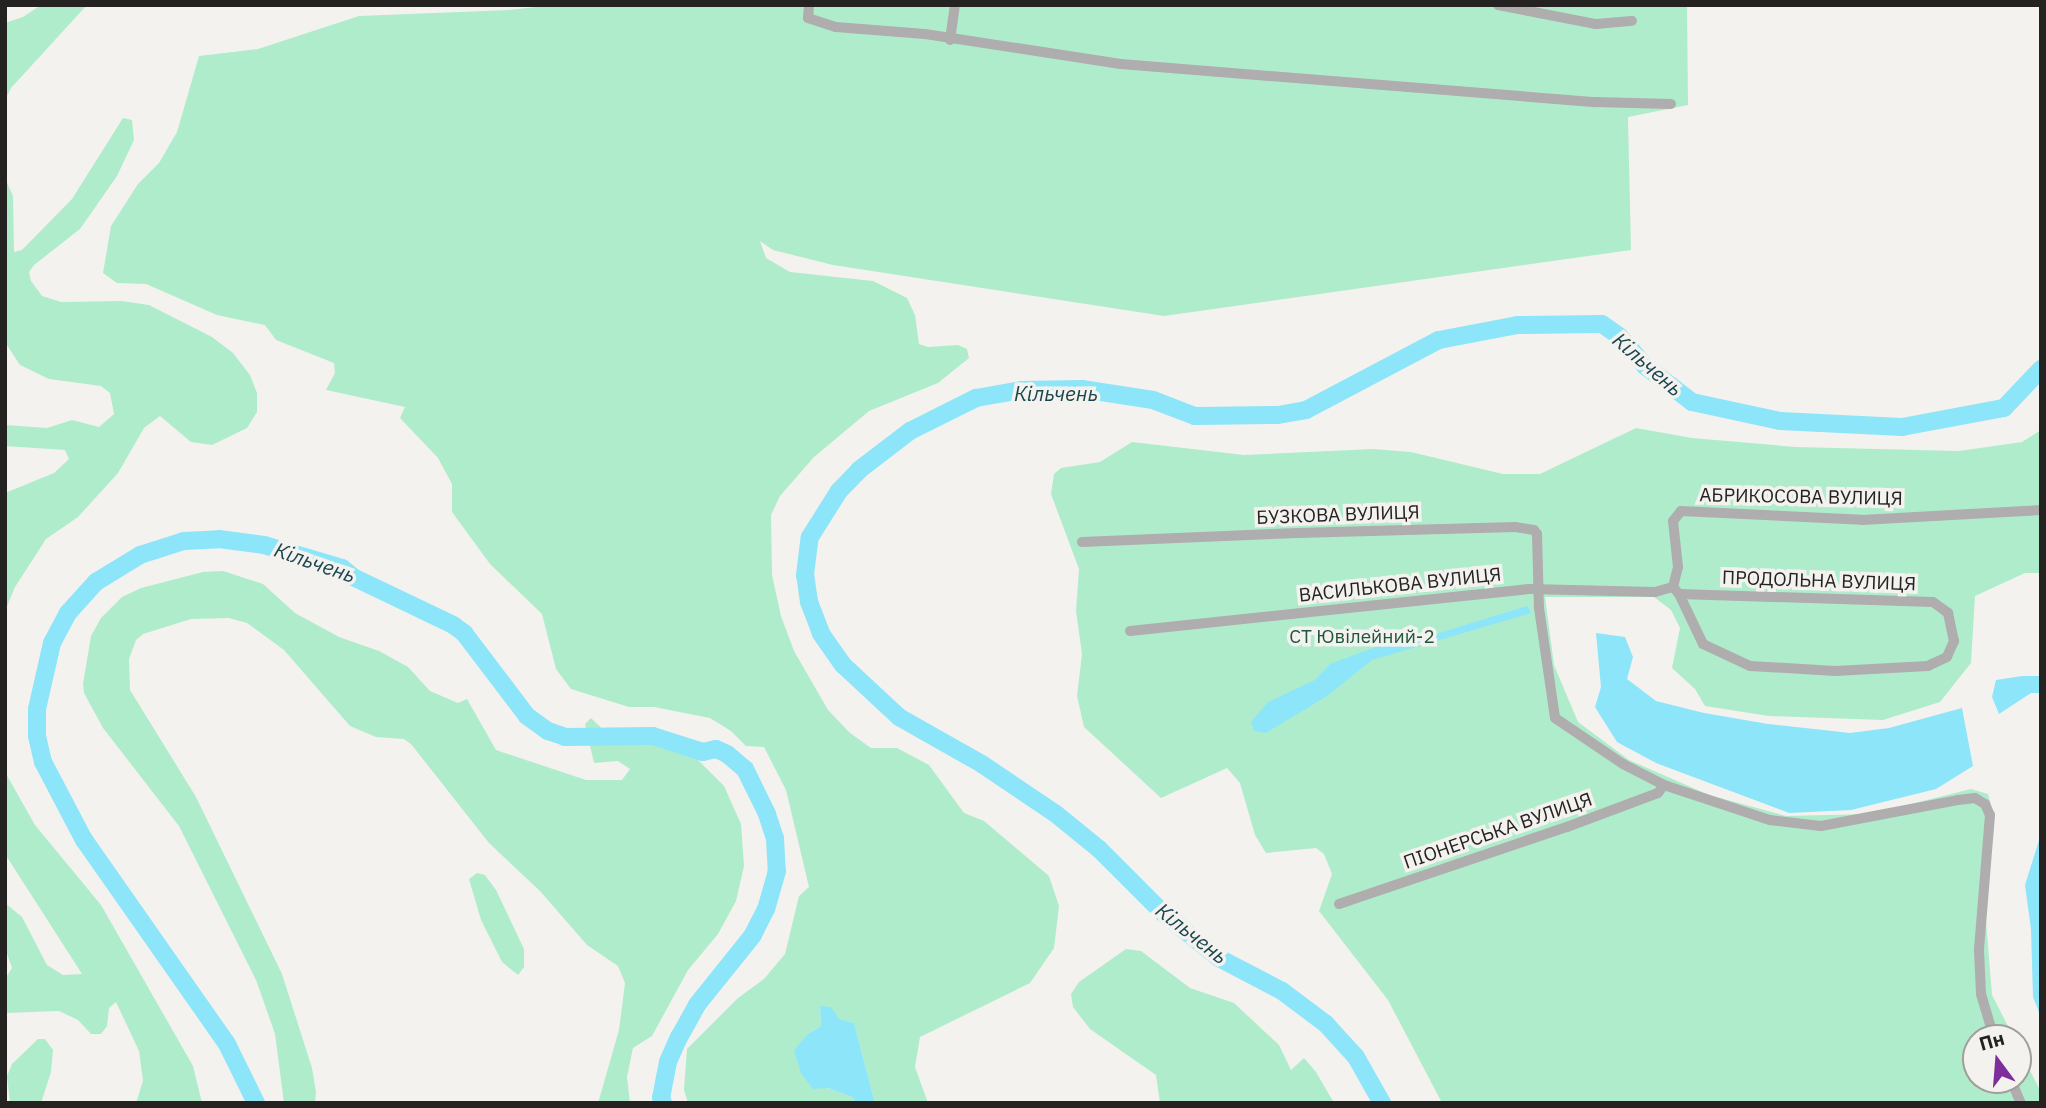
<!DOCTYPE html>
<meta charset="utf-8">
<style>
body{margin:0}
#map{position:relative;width:2046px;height:1108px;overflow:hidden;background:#f4f2ee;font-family:"IBM Plex Sans",sans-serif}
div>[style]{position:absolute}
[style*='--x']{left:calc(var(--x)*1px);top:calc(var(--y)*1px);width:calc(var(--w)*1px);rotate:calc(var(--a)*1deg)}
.green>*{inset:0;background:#afeccb}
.water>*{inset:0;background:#8ce5f8}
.river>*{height:18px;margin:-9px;padding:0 9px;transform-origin:9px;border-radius:9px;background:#8ce5f8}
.minor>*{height:10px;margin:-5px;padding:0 5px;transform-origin:5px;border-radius:5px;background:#afadae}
span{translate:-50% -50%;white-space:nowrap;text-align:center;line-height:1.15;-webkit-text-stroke:7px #f4f2ee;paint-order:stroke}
.street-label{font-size:19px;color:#242322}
.park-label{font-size:19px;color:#1e553d}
.water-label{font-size:21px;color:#1b454d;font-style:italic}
.frame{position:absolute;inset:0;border:7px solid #242322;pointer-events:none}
.north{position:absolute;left:1962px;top:1024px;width:70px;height:70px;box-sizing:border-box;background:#f4f2ee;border:2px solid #a19f9c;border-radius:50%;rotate:344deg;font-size:19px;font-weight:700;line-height:28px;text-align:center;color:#242322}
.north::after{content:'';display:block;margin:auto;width:24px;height:32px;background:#7e2d9c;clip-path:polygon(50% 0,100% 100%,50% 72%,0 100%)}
</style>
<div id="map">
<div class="green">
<div style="clip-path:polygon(41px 5px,87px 5px,11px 88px,5px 100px,5px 23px,23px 17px)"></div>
<div style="clip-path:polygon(554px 5px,1687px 5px,1688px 105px,1628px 117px,1631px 250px,1164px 316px,833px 265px,773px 250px,760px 241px,766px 258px,790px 272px,873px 281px,907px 298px,915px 315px,919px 344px,928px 347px,958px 345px,967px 349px,969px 358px,938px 383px,869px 411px,814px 457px,780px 496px,771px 515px,772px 575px,781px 616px,794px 651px,828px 710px,850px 733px,871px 748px,897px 748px,929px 765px,964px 813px,984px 821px,1049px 876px,1059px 906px,1054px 948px,1030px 983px,920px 1037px,915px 1067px,928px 1103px,875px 1103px,854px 1023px,838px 1019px,820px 1007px,821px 1026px,808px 1034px,828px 1088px,852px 1097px,856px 1103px,688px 1103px,684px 1090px,687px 1049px,738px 998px,764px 979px,785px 954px,799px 896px,809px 887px,786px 790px,764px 747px,746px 746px,731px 731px,710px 718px,654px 707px,629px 707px,571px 689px,556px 669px,542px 614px,490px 564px,452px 512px,452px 484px,438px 458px,400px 418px,405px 407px,326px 390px,335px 373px,334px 363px,276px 340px,265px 325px,217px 315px,146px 284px,117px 283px,103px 273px,111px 226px,138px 184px,159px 163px,177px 132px,199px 56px,258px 49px,359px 16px,509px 10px)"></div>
<div style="clip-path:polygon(123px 118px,132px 120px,134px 140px,117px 176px,80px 229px,34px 265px,29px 272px,31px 281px,42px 296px,61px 302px,122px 301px,149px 305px,212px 337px,233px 353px,250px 375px,257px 393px,257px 412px,247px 428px,212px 445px,191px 442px,160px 416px,144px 428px,118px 473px,78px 517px,46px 539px,15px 587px,5px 611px,5px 493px,54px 473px,69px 459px,65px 450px,5px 446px,5px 425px,47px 428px,72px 420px,99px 427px,114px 414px,110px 393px,101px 386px,49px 379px,20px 365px,5px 342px,5px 178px,13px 196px,14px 252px,22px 250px,72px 199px)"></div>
<div style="clip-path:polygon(1636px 428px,1692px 438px,1796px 447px,1959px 451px,2022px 442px,2041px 430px,2041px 573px,2025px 573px,1975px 596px,1971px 663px,1940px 702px,1883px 720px,1769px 716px,1705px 706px,1695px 689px,1672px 668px,1680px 628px,1671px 610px,1654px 597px,1545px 597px,1554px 665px,1578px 722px,1629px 760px,1709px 795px,1786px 816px,1871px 814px,1971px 789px,1988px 794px,1993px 812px,1986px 921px,1992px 995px,2014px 1038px,1976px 1038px,1976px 1080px,2018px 1080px,2018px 1047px,2041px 1092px,2041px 1103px,1442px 1103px,1388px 1000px,1319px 911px,1332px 874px,1324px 854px,1316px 848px,1266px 853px,1255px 835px,1240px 783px,1227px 768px,1161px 798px,1084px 727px,1077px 696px,1082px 654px,1076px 611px,1079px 569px,1051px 494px,1054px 474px,1061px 468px,1100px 462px,1132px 442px,1244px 455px,1373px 449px,1411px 452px,1503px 474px,1540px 474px)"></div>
<div style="clip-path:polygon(223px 571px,263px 584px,295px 613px,339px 637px,379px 651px,408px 667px,430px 691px,458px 703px,467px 699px,496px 750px,586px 780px,622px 780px,630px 769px,618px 761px,594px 763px,585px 724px,591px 718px,615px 741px,638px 740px,665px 744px,697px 759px,724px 786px,741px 824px,744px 866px,736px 901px,718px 934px,688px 970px,652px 1036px,633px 1048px,627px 1077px,630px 1103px,598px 1103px,619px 1030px,625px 983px,618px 966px,587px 945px,540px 891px,489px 843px,411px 744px,404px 739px,376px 737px,350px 726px,284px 650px,247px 623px,229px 618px,191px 619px,143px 634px,136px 640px,129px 659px,130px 690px,196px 797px,282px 974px,312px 1068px,316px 1092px,315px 1103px,284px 1103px,275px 1034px,256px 980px,179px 826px,103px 728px,84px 693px,83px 684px,91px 636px,101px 618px,122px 597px,141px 588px,203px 572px)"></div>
<div style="clip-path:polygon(5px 772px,35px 825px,101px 905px,193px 1066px,202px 1103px,136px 1103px,143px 1081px,139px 1051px,116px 1002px,109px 1008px,107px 1026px,101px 1034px,91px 1034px,78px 1020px,59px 1011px,5px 1013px,5px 979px,12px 968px,5px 948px,5px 903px,22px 917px,47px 965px,63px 975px,82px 974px,5px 854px)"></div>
<div style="clip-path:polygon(477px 873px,485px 875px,496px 890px,524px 949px,524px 967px,518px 975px,502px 962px,481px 920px,469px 879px)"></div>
<div style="clip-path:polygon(1126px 949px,1141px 951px,1190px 988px,1234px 1003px,1279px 1045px,1291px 1070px,1304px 1058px,1316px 1072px,1334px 1103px,1160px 1103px,1156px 1075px,1090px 1029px,1073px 1007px,1071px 994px,1079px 982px)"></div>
<div style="clip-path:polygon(38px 1039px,45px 1039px,53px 1050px,51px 1072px,41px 1103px,10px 1103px,7px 1076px,12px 1064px)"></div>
</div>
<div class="water">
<div style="clip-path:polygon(1527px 606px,1531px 613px,1372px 660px,1327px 696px,1266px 733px,1254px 731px,1251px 722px,1268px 702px,1315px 680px,1330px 664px,1403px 637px,1436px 634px)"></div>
<div style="clip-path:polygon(1596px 633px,1625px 637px,1633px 657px,1627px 679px,1656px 701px,1704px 713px,1768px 724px,1850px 733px,1889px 728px,1962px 708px,1973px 766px,1936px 789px,1851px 810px,1789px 813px,1656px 763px,1617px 742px,1595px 707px,1601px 687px)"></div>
<div style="clip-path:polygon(2022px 676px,2041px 676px,2041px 693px,2031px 693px,1999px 714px,1992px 697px,1996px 680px)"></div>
<div style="clip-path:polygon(2041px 834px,2041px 1017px,2033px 997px,2031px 929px,2025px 885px)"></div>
<div style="clip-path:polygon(820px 1006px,831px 1007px,839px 1019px,854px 1023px,875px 1103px,856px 1103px,852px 1097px,828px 1088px,813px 1089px,801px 1073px,794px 1050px,808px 1034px,821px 1026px)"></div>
</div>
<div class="river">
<div style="--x:256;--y:1103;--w:66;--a:-116.2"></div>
<div style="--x:227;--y:1044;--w:249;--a:-125"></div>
<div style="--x:84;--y:840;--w:88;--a:-117.7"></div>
<div style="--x:43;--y:762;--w:27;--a:-103"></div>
<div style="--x:37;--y:736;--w:27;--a:-90"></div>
<div style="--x:37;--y:709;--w:68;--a:-77.2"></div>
<div style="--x:52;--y:643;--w:34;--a:-62"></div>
<div style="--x:68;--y:613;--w:42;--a:-47.9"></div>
<div style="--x:96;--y:582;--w:52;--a:-31.5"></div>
<div style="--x:140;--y:555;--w:46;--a:-17.7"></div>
<div style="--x:184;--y:541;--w:35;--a:-3"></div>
<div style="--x:219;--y:539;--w:45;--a:7.6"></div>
<div style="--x:264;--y:545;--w:81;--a:16.4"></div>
<div style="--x:342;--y:568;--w:14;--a:39"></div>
<div style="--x:353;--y:577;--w:111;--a:25.6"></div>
<div style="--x:453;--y:625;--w:14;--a:36"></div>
<div style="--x:464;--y:633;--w:104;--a:52.8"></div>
<div style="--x:527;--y:716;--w:26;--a:36"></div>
<div style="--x:548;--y:731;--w:18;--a:19"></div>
<div style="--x:565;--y:737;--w:88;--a:-0.7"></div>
<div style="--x:653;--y:736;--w:52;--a:17.7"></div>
<div style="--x:703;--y:752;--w:13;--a:-13"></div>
<div style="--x:716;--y:749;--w:12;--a:24"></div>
<div style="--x:727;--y:754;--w:23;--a:40"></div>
<div style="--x:745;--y:769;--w:50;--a:63.9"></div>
<div style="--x:767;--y:814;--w:25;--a:72"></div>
<div style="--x:775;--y:838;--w:33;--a:87"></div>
<div style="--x:777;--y:871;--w:40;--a:106"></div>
<div style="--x:766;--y:909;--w:29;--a:117"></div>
<div style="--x:753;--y:935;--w:90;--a:128.7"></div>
<div style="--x:697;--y:1005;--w:37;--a:119"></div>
<div style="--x:679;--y:1037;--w:27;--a:114"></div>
<div style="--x:668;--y:1062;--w:36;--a:101"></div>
<div style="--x:661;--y:1097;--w:6;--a:72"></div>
<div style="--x:1382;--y:1103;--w:53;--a:-119.5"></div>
<div style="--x:1356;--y:1057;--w:45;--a:-132.3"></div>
<div style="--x:1326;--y:1024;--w:55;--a:-143.1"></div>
<div style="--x:1282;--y:991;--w:71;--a:-152.4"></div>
<div style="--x:1219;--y:958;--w:70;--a:-141.3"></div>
<div style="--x:1164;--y:914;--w:92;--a:-135"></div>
<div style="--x:1099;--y:849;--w:55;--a:-140.9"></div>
<div style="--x:1056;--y:814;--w:89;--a:-146"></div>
<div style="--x:982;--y:764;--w:95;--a:-150.5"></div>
<div style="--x:899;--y:717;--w:76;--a:-137.1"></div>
<div style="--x:843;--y:665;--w:39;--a:-125"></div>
<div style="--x:821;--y:633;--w:33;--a:-111"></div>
<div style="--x:809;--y:602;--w:27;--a:-98"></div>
<div style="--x:805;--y:575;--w:38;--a:-83"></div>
<div style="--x:810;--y:537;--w:54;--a:-57.8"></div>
<div style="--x:839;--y:491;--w:29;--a:-46"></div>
<div style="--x:859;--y:470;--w:64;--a:-37.4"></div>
<div style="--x:910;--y:431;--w:74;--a:-26.6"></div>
<div style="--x:976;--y:398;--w:47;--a:-9.9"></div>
<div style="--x:1022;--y:390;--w:60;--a:-1"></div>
<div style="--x:1082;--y:389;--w:72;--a:8.8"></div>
<div style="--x:1153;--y:400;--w:45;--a:20.9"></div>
<div style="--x:1195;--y:416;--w:83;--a:-0.7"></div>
<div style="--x:1278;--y:415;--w:28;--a:-10"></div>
<div style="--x:1306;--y:410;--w:150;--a:-27.8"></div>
<div style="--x:1439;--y:340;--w:80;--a:-10.8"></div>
<div style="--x:1518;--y:325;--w:84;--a:-0.7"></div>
<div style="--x:1602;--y:324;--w:21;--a:35"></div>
<div style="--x:1619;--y:336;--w:40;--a:49"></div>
<div style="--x:1645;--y:366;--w:59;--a:37.5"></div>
<div style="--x:1692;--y:402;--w:90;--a:12.2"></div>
<div style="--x:1780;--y:421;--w:122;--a:2.8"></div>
<div style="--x:1902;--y:427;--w:104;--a:-10.6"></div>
<div style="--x:2004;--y:408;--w:54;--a:-46.5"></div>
</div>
<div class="minor">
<div style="--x:809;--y:5;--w:13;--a:94"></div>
<div style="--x:808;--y:18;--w:29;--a:18"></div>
<div style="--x:836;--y:27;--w:89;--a:4.5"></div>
<div style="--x:925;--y:34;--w:198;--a:8.7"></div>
<div style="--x:1121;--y:64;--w:476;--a:4.6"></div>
<div style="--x:1595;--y:102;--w:76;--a:1.5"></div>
<div style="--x:1498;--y:5;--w:100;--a:11"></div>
<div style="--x:1596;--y:24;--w:36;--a:-5"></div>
<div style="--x:950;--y:40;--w:35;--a:-82"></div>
<div style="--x:1082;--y:542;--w:216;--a:-2.4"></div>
<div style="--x:1298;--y:533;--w:217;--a:-1.6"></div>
<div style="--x:1515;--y:527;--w:19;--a:9"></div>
<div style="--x:1534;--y:530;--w:5;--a:53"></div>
<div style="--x:1537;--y:534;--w:74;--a:88.5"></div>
<div style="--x:1539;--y:608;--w:111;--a:81.7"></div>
<div style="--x:1555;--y:718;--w:82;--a:34.1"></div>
<div style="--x:1623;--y:764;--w:46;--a:27.1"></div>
<div style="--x:1664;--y:785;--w:112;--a:18.3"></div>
<div style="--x:1770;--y:820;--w:51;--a:6.7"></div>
<div style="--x:1821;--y:826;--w:139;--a:-10.7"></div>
<div style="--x:1958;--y:800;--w:17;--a:-7"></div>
<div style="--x:1975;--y:798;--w:12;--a:31"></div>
<div style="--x:1985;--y:804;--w:12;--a:66"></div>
<div style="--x:1990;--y:815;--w:135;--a:94.7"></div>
<div style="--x:1979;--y:950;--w:44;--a:87.4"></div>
<div style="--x:1981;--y:994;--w:46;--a:73.5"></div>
<div style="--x:1673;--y:587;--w:9;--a:49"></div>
<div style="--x:1679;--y:594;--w:254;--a:1.8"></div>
<div style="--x:1933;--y:602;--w:19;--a:36"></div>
<div style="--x:1948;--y:613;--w:29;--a:78"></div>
<div style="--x:1954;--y:641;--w:17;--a:114"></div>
<div style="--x:1947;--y:657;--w:21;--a:155"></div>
<div style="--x:1928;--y:666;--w:93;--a:176.9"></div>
<div style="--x:1835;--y:671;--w:85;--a:-176.6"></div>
<div style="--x:1750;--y:666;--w:52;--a:-154.9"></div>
<div style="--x:1703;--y:644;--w:55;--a:-115.6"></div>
<div style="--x:1673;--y:587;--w:21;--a:-76"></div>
<div style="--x:1678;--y:567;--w:46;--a:-96.2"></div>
<div style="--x:1673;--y:521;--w:13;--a:-51"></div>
<div style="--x:1681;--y:511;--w:181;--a:2.8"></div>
<div style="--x:1862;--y:520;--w:179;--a:-3.2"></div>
<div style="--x:1130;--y:631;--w:401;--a:-6"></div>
<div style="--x:1529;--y:589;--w:126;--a:1.4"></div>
<div style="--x:1655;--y:592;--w:19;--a:-16"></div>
<div style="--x:1339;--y:904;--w:241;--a:-18.7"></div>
<div style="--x:1567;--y:827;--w:97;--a:-20.5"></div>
<div style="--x:1658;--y:793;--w:10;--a:-53"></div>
<div style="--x:2011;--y:1080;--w:25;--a:67"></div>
</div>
<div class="street-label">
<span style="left:1801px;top:497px;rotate:1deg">АБРИКОСОВА ВУЛИЦЯ</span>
<span style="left:1338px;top:515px;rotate:-2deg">БУЗКОВА ВУЛИЦЯ</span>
<span style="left:1819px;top:581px;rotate:2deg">ПРОДОЛЬНА ВУЛИЦЯ</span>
<span style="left:1400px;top:585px;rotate:-6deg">ВАСИЛЬКОВА ВУЛИЦЯ</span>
<span style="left:1498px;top:831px;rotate:-19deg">ПІОНЕРСЬКА ВУЛИЦЯ</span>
</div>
<div class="park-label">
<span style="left:1362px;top:637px">СT Ювілейний-2</span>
</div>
<div class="water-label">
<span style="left:1648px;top:364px;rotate:41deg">Кільчень</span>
<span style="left:1056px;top:393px">Кільчень</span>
<span style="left:315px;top:562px;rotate:19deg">Кільчень</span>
<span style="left:1192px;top:933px;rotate:38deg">Кільчень</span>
</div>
<div class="frame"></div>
<div class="north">Пн</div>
</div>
